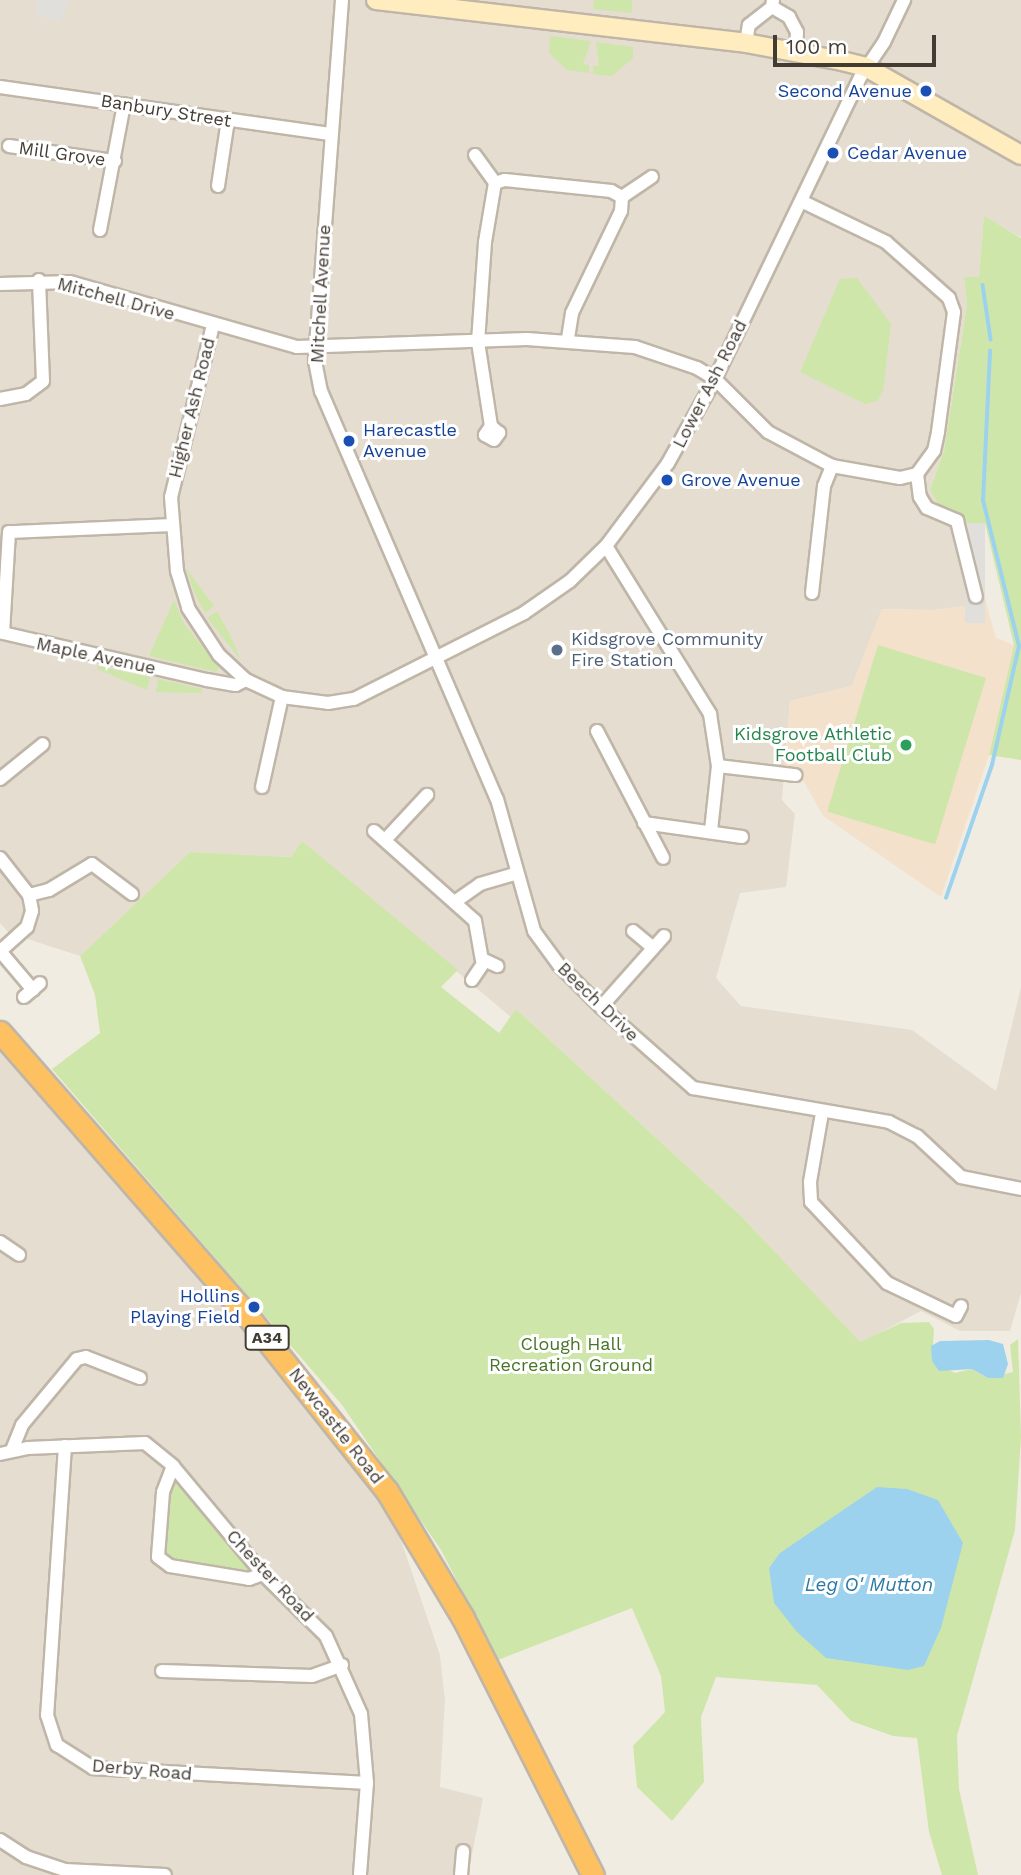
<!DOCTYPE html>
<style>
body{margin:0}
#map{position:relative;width:1021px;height:1875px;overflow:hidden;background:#f1ece2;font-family:"Work Sans",sans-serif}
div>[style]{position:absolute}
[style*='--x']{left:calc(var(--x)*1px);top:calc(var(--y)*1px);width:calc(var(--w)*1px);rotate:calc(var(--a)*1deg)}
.residential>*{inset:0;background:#e5ddd0}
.commercial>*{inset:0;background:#f4e1cc}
.green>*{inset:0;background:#cfe6aa;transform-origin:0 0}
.parking>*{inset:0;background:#e1dfdb;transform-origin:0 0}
.water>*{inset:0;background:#9dd2ef}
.stream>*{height:3.5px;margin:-1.75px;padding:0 1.75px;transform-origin:1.75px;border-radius:1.75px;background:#9dd2ef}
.roads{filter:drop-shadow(2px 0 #bfb6a8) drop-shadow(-2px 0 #bfb6a8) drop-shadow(0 2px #bfb6a8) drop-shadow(0 -2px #bfb6a8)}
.street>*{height:12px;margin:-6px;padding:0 6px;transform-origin:6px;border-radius:6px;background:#fff}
.secondary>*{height:18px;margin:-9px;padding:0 9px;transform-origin:9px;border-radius:9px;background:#ffecbf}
.highway>*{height:21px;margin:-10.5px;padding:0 10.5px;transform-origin:10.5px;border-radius:10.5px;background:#fec161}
.dots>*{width:19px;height:19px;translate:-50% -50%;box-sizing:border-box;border:4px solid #fff;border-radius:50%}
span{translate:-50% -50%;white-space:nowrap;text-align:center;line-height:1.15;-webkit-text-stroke:6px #fff;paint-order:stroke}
.shield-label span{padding:2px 5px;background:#fff;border:2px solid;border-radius:5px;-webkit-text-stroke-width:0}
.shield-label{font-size:16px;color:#433c33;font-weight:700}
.transit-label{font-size:18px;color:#164399}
.right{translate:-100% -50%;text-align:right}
.left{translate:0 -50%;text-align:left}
.street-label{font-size:18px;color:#433c33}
.service-label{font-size:18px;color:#4e5e75}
.leisure-label{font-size:18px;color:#27864d}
.park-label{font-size:18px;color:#487427}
.water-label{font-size:19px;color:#2c79a5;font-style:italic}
.scale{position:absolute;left:773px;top:35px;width:163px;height:32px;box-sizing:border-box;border:4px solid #433c33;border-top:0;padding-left:9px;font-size:21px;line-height:24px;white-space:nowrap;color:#433c33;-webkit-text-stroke:5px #fff;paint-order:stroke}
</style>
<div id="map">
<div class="residential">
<div style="clip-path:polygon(0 0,1021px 0,1021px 237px,984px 217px,979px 277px,964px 277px,967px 305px,944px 451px,930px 490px,939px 506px,964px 516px,986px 603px,934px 610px,882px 609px,852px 686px,790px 701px,782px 800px,795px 814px,786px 887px,740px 893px,716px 978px,741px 1006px,912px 1030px,996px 1091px,1021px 987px,1021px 1293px,1010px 1331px,960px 1331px,921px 1311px,860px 1343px,740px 1215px,516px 1009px,512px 1018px,302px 841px,291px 857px,190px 852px,80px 956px,9px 933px,0 923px)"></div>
<div style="clip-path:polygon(0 1048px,270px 1361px,392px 1514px,440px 1655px,445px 1700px,440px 1787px,483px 1798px,468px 1875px,0 1875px)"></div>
</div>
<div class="commercial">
<div style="clip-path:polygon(986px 603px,996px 638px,1014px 645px,989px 755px,941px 897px,823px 816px,797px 769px,784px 767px,790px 701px,852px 686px,882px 609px,934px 610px)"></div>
</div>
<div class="green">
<div style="clip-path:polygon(594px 0,632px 0,632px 13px,593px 9px)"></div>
<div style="clip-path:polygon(550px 36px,591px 41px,583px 64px,589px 65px,589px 73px,567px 70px,549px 53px)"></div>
<div style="clip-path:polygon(596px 42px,633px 47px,633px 58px,612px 76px,593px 74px,593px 66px,599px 66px)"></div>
<div style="clip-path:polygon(984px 216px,1021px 238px,1021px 760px,989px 755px,1014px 645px,985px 523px,965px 523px,964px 516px,939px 506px,930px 490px,944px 451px,967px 305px,964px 277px,979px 277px)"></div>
<div style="clip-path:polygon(857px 278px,891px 324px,883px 391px,877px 401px,865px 404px,800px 372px,840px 279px)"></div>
<div style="clip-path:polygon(186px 568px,214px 606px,205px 613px,194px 592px)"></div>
<div style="clip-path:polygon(174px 600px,183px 622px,219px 668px,216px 672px,149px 656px)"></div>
<div style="clip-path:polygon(217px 611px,230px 635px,241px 660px,207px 618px)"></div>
<div style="left:878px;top:645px;width:113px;height:174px;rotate:17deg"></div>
<div style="clip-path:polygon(98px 666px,150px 677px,147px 690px,97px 669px)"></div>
<div style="clip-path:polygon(158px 679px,202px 689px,202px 693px,156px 692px)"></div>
<div style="clip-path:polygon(302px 841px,458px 970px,441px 987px,499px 1033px,516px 1009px,740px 1215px,860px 1342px,901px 1323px,929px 1322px,934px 1329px,932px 1361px,955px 1373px,972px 1369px,988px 1378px,1013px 1372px,1010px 1345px,1018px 1339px,1021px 1437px,1015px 1530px,957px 1736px,959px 1789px,978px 1875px,942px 1875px,929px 1832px,917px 1738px,893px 1736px,851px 1721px,817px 1685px,716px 1677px,701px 1717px,704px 1782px,672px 1821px,637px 1787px,633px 1746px,665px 1712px,661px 1676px,632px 1608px,498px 1660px,441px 1550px,342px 1405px,52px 1069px,100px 1033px,95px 995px,80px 956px,190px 852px,291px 857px)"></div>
<div style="clip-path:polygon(176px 1481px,250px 1568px,243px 1574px,182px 1563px,162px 1553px,167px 1490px)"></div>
</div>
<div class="parking">
<div style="clip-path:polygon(39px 0,68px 0,60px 23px,34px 14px)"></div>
<div style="left:965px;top:523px;width:20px;height:100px"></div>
</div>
<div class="water">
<div style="clip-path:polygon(989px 1340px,1003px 1344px,1008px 1364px,1003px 1378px,988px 1378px,972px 1369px,939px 1371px,932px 1361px,931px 1346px,940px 1341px)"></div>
<div style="clip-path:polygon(877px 1487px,907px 1489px,938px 1500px,963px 1543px,941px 1628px,924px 1666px,908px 1670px,826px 1658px,797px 1632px,774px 1603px,769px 1568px,780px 1553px)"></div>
</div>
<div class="stream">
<div style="--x:983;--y:285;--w:55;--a:81.6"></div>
<div style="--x:946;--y:898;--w:141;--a:-70.9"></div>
<div style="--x:992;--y:765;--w:122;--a:-77.2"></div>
<div style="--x:1019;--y:646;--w:149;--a:-103.9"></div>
<div style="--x:983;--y:501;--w:150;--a:-87.3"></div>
</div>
<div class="roads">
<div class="street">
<div style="--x:342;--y:0;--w:362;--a:94.3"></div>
<div style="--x:315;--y:361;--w:31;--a:79"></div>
<div style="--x:321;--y:391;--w:444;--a:66.7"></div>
<div style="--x:497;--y:799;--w:137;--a:74.3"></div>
<div style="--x:534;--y:931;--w:42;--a:53.7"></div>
<div style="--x:559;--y:965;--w:59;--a:45"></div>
<div style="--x:601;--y:1007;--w:123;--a:41.4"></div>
<div style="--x:693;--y:1088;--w:199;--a:9.8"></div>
<div style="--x:889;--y:1122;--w:31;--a:27"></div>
<div style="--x:917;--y:1136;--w:60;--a:43"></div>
<div style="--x:961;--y:1177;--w:61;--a:11.3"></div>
<div style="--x:772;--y:7;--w:20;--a:30"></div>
<div style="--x:789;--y:17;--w:17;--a:62"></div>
<div style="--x:797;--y:32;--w:18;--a:93"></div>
<div style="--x:746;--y:43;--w:18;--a:-81"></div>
<div style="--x:749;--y:25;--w:29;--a:-38"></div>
<div style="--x:772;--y:7;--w:7;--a:-82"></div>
<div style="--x:0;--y:87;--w:335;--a:8.1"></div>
<div style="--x:9;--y:146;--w:107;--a:8.1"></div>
<div style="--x:475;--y:155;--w:34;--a:54"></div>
<div style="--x:218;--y:186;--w:67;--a:-81.4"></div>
<div style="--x:622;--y:197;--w:36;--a:-34"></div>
<div style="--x:100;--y:230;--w:128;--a:-79.2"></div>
<div style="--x:0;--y:284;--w:70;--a:-1.6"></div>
<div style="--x:70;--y:282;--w:236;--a:16"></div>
<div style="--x:297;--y:347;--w:230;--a:-2"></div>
<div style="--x:527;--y:339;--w:108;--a:4.2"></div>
<div style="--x:635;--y:347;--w:65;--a:18.7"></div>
<div style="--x:697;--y:368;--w:21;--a:31"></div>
<div style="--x:715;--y:379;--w:75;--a:45"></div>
<div style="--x:768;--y:432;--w:72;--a:28"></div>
<div style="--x:832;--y:466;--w:69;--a:10"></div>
<div style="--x:900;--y:478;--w:17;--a:-13"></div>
<div style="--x:917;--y:474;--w:29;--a:-54"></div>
<div style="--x:934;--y:451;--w:19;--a:-78"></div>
<div style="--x:938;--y:432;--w:121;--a:-82.4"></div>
<div style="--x:954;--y:312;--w:15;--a:-110"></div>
<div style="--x:949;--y:298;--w:84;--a:-138.4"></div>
<div style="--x:886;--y:242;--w:94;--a:-154.2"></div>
<div style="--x:213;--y:325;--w:177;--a:103.7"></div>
<div style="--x:171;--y:497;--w:74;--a:85.4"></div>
<div style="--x:177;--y:571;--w:39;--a:73"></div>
<div style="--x:188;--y:608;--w:56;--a:56.6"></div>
<div style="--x:219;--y:655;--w:37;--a:43"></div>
<div style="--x:246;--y:680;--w:40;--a:25"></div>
<div style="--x:282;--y:697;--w:46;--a:7.4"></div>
<div style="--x:328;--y:703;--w:26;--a:-9"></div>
<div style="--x:354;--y:699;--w:191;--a:-26.8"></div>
<div style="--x:524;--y:613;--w:56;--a:-34.8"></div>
<div style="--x:570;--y:581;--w:50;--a:-44.2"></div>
<div style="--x:606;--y:546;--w:104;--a:-53.2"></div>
<div style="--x:668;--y:463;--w:96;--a:-60.8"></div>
<div style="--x:715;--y:379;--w:336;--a:-64.3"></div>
<div style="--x:861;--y:76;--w:41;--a:-55.9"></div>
<div style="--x:884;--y:42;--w:47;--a:-64.5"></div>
<div style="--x:0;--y:399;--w:26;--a:-11"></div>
<div style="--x:26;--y:394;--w:21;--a:-37"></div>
<div style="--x:43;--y:381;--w:101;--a:-92.3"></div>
<div style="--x:491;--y:426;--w:11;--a:124"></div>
<div style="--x:485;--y:435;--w:10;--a:29"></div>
<div style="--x:494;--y:440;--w:9;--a:-54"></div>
<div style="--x:499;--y:433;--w:11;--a:-139"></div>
<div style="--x:491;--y:426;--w:85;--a:-98.8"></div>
<div style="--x:478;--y:342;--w:100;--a:-86"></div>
<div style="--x:485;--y:242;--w:60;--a:-80.4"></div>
<div style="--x:495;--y:183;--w:10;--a:-17"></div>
<div style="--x:505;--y:180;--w:107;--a:5.9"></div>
<div style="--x:611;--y:191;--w:13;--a:29"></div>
<div style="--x:622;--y:197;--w:14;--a:94"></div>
<div style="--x:621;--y:211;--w:113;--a:115.7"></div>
<div style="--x:572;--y:313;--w:26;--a:99"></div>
<div style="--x:917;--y:474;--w:23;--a:83"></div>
<div style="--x:920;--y:497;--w:13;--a:58"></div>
<div style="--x:927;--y:508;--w:33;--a:23"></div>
<div style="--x:957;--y:521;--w:78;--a:76"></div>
<div style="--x:172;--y:525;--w:163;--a:177.5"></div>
<div style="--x:9;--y:532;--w:101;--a:93.4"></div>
<div style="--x:3;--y:633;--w:209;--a:13"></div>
<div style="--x:207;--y:680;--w:29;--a:10"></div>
<div style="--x:236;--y:685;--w:11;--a:-27"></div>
<div style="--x:606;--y:546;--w:198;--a:58.2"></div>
<div style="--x:710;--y:714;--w:53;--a:81.3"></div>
<div style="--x:718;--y:766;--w:64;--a:96.2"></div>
<div style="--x:812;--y:593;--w:108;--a:-83.6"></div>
<div style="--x:824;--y:486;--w:22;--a:-68"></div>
<div style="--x:597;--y:731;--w:143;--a:62.5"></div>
<div style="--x:718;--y:766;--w:78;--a:6.7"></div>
<div style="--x:0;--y:779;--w:55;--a:-39.1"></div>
<div style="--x:262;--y:787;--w:92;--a:-77.5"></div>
<div style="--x:644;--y:823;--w:99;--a:8.1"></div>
<div style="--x:374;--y:831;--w:135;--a:41.7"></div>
<div style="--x:475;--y:921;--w:39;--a:80"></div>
<div style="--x:482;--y:959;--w:17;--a:25"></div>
<div style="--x:385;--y:840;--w:62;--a:-47"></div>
<div style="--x:0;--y:858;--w:47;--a:51.9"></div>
<div style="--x:29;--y:895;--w:16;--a:79"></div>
<div style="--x:32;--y:911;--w:17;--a:107"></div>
<div style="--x:27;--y:927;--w:36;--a:138"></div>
<div style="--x:29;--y:895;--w:21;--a:-14"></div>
<div style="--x:49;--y:890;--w:50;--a:-31.2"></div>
<div style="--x:92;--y:864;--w:50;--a:36.9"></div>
<div style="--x:456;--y:901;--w:29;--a:-35"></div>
<div style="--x:480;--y:884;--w:36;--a:-16"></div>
<div style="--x:633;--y:931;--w:26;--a:40"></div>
<div style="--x:0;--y:951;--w:51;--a:49.8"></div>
<div style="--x:472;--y:980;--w:23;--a:-56"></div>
<div style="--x:24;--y:997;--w:21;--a:-41"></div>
<div style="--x:601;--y:1007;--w:95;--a:-48.4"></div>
<div style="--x:822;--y:1113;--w:70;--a:99.9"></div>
<div style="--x:810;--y:1182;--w:20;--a:87"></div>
<div style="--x:811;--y:1202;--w:111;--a:46.8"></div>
<div style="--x:887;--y:1283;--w:76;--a:25.6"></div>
<div style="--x:956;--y:1316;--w:11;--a:-63"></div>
<div style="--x:0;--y:1242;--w:23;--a:34"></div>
<div style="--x:65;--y:1446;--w:270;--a:93.8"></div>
<div style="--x:47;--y:1715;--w:32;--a:72"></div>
<div style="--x:57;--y:1745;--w:43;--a:32.6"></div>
<div style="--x:93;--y:1768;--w:274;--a:3.1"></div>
<div style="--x:12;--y:1450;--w:27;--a:-68"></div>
<div style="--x:22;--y:1425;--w:86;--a:-50.2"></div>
<div style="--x:77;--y:1359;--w:9;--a:-13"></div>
<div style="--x:86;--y:1357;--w:58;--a:21.3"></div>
<div style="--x:0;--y:1454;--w:29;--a:-12"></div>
<div style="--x:28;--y:1448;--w:117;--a:-2.4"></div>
<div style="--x:145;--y:1443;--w:36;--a:39"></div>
<div style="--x:173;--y:1466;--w:141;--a:50.2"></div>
<div style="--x:263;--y:1574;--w:88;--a:44.5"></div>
<div style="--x:326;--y:1636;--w:85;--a:65.8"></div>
<div style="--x:361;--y:1714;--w:69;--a:85"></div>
<div style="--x:367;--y:1783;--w:92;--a:94.4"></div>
<div style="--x:173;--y:1466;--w:28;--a:111"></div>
<div style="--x:163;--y:1492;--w:65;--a:94.4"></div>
<div style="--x:158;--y:1557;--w:15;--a:37"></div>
<div style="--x:170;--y:1566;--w:80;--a:9.3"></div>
<div style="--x:249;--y:1579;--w:15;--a:-20"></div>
<div style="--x:162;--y:1671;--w:150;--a:1.9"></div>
<div style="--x:312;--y:1676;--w:32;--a:-20"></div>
<div style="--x:0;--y:1840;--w:31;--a:33"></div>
<div style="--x:26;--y:1857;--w:41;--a:18.4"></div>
<div style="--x:65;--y:1870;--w:100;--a:2.9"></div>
<div style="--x:461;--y:1875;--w:24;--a:-85"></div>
</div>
<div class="secondary">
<div style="--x:376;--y:0;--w:372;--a:6.6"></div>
<div style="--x:746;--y:43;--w:98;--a:10.6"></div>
<div style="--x:842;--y:61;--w:25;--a:14"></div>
<div style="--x:866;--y:67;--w:178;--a:29.6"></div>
</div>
<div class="highway">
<div style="--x:0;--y:1032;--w:374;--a:48.9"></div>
<div style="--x:246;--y:1314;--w:226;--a:51.5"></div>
<div style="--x:387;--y:1491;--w:148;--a:59.1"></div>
<div style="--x:463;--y:1618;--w:288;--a:63.2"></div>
</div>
</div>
<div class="dots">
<div style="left:926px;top:91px;background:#1a4fb4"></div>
<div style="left:833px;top:153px;background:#1a4fb4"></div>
<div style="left:349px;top:441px;background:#1a4fb4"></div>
<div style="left:667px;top:480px;background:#1a4fb4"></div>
<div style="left:557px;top:650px;background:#5c6f8a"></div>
<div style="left:906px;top:745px;background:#2e9e5b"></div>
<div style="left:254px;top:1307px;background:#1a4fb4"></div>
</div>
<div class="shield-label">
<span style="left:267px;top:1338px">A34</span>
</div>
<div class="transit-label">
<span class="right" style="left:912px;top:91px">Second Avenue</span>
<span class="left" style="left:847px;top:153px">Cedar Avenue</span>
<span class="left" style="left:363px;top:441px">Harecastle<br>Avenue</span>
<span class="left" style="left:681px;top:480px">Grove Avenue</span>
<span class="right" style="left:240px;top:1307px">Hollins<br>Playing Field</span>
</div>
<div class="street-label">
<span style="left:166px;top:111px;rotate:9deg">Banbury Street</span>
<span style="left:62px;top:154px;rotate:8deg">Mill Grove</span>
<span style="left:321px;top:294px;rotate:-87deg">Mitchell Avenue</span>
<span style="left:116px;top:299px;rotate:15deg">Mitchell Drive</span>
<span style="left:710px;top:384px;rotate:-63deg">Lower Ash Road</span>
<span style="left:192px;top:408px;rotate:-76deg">Higher Ash Road</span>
<span style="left:96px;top:656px;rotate:12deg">Maple Avenue</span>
<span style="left:598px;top:1002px;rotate:44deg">Beech Drive</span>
<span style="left:336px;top:1426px;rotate:52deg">Newcastle Road</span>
<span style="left:270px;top:1576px;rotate:47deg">Chester Road</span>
<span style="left:142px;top:1770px;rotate:5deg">Derby Road</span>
</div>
<div class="service-label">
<span class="left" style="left:571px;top:650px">Kidsgrove Community<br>Fire Station</span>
</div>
<div class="leisure-label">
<span class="right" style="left:892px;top:745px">Kidsgrove Athletic<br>Football Club</span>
</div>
<div class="park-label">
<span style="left:571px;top:1355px">Clough Hall<br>Recreation Ground</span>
</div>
<div class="water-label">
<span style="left:869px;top:1585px">Leg O' Mutton</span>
</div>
<div class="scale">100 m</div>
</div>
